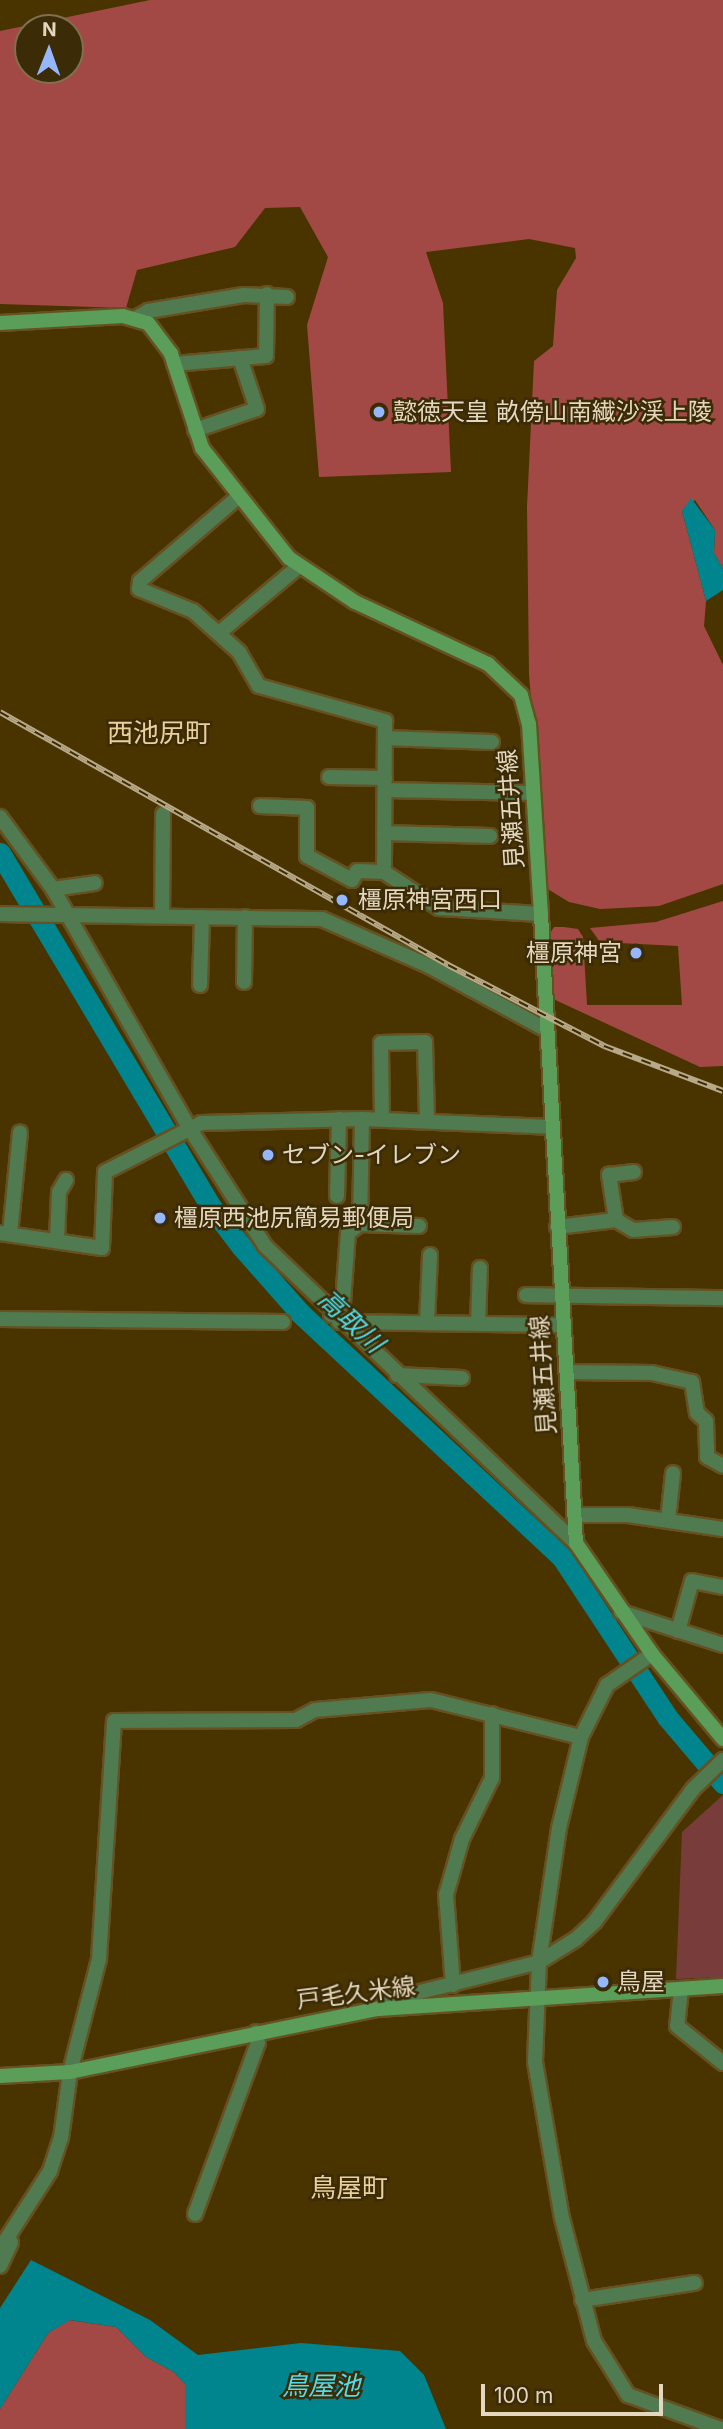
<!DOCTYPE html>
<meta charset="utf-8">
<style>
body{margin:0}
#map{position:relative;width:723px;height:2429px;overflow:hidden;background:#493400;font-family:Inter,"Noto Sans JP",sans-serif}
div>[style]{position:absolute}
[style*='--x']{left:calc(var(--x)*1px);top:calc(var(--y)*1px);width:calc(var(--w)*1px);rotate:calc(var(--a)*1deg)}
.green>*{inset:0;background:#783d3b}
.forest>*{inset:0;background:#a24946}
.water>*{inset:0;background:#00848d}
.river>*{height:21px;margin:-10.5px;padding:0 10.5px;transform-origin:10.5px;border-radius:10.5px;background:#00848d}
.roads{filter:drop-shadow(2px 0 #655122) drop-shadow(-2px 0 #655122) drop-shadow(0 2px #655122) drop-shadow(0 -2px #655122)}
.minor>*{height:14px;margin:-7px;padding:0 7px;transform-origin:7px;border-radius:7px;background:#507a4f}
.secondary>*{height:14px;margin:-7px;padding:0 7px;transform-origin:7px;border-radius:7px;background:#5a9e59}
.rail>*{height:6px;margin-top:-3px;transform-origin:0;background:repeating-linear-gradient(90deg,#3b2b06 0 10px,#b8a989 0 20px);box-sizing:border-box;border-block:2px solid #b8a989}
.dots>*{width:19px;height:19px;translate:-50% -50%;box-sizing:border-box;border:4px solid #3b2b06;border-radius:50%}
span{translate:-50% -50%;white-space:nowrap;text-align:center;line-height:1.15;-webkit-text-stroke:5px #3b2b06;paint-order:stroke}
.poi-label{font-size:24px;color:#e4d7bf}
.left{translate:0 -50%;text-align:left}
.right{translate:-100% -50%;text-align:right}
.street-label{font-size:24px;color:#e4d7bf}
.neighbourhood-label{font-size:26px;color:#e9d09f}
.water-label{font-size:26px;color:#51ddea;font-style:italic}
.north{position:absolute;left:14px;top:14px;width:70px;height:70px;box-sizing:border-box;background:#3b2b06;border:2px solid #7f7050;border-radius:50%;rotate:1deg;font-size:19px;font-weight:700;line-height:28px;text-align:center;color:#e4d7bf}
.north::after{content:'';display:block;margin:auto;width:24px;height:32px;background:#94b7fd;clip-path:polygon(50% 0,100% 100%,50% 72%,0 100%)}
.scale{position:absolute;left:481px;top:2384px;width:182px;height:32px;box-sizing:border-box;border:4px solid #e4d7bf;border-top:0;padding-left:9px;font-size:21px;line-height:24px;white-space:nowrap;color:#e4d7bf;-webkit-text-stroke:5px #3b2b06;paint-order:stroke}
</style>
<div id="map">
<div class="green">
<div style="clip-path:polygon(723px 1795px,723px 1977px,676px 1979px,682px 1832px)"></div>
</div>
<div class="forest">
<div style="clip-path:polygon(evenodd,150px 0,723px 0,723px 569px,714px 553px,715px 530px,695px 500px,682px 511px,706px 601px,704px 626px,723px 665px,723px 884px,659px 906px,600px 909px,569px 902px,546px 888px,529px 674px,527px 507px,534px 361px,553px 346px,557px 290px,576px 258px,575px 248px,529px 239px,426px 252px,443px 303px,451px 472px,319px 477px,307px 325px,328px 257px,300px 207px,265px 208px,235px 247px,137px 270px,126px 308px,0 304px,0 31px,150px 0,28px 28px,70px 28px,70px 70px,28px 70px,28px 28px)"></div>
<div style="clip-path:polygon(723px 901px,723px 1066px,700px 1067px,551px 998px,549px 935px,554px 927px,564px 927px,578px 929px,583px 937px,587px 1005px,682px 1005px,678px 946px,600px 942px,590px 928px,656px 922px)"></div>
<div style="clip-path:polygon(69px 2320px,116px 2327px,146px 2357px,174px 2372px,185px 2384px,185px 2429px,0 2429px,0 2409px,48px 2333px)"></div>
</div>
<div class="water">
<div style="clip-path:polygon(691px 498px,715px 530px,714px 553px,723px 569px,723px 590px,706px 601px,682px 511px)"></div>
<div style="clip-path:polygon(31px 2260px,150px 2320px,198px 2355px,301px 2343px,400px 2351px,424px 2375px,446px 2429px,185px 2429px,185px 2384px,174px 2372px,146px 2357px,116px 2327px,70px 2320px,48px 2333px,0 2409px,0 2308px)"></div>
</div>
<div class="river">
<div style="--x:0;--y:853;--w:413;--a:59.2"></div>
<div style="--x:212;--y:1208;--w:48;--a:52.7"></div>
<div style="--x:241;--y:1246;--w:89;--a:48.6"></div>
<div style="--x:300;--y:1313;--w:357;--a:43"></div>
<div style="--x:561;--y:1556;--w:193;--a:56.6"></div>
<div style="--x:667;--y:1717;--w:87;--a:49.7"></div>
</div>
<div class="roads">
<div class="minor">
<div style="--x:136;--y:318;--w:14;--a:-30"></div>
<div style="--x:148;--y:311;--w:97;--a:-9.5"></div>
<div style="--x:244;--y:295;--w:43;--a:2.7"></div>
<div style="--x:174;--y:364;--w:92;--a:-5"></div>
<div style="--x:266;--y:356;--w:62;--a:-89.1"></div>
<div style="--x:195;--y:430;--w:65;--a:-18.7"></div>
<div style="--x:257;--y:409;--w:54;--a:-108.4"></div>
<div style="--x:238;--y:497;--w:129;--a:139.4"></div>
<div style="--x:140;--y:581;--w:8;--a:97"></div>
<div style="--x:139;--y:589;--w:58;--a:22.2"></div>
<div style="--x:193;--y:611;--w:62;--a:41.7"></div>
<div style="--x:239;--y:652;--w:39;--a:60"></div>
<div style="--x:259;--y:686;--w:131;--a:15.5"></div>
<div style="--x:385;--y:721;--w:151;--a:90.4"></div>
<div style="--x:219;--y:633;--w:103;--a:-39.9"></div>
<div style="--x:385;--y:738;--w:107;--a:2.1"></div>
<div style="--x:329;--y:777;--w:56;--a:1"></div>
<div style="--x:385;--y:790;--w:148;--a:1.2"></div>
<div style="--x:260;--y:806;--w:47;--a:2.4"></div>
<div style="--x:307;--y:808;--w:48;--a:90"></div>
<div style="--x:307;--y:856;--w:51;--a:28.1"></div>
<div style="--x:352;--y:880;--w:10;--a:-61"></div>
<div style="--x:357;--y:871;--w:27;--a:2"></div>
<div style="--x:384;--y:872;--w:66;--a:33.2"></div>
<div style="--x:439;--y:908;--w:102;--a:3.4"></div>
<div style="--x:0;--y:817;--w:89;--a:53.6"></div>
<div style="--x:53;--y:889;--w:273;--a:60.3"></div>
<div style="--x:188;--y:1126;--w:143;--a:57.3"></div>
<div style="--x:265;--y:1246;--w:430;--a:43.7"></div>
<div style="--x:384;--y:833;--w:106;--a:1.6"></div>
<div style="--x:53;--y:889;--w:42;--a:-8.1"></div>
<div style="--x:0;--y:914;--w:322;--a:0.9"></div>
<div style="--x:322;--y:919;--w:117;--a:23.7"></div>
<div style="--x:429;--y:966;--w:132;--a:28.5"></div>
<div style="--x:162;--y:916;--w:102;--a:-89.4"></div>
<div style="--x:244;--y:982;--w:65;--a:-89.1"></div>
<div style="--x:200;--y:985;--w:68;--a:-88.3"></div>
<div style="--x:382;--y:1119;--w:76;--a:-90.8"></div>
<div style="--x:381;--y:1043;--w:44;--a:-1.3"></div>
<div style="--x:425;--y:1042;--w:79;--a:88.5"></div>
<div style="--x:337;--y:1196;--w:77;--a:-88.5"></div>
<div style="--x:616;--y:1220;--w:46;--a:-98.8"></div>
<div style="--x:609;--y:1175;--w:25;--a:-7"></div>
<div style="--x:360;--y:1224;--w:59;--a:1.9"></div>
<div style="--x:557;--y:1227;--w:59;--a:-6.8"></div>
<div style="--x:616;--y:1220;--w:20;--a:30"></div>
<div style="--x:633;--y:1230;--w:40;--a:-4.3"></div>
<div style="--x:0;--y:1233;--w:103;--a:8.4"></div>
<div style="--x:102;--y:1248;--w:76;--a:-87.7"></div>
<div style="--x:105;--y:1172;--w:108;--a:-27"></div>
<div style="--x:201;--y:1123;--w:161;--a:-1.4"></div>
<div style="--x:362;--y:1119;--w:188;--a:2.4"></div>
<div style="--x:10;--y:1234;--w:102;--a:-84.4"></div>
<div style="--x:57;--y:1240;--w:48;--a:-87.6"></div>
<div style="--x:59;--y:1192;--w:14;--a:-60"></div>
<div style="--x:526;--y:1295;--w:197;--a:0.9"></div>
<div style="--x:331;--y:1315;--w:18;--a:-47"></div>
<div style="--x:343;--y:1302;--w:69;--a:-85.9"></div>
<div style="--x:348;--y:1233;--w:15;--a:-37"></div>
<div style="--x:360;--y:1224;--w:105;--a:-88.9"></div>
<div style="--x:0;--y:1319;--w:283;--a:0.6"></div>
<div style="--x:339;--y:1322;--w:224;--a:0.8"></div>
<div style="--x:427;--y:1322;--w:67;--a:-87.4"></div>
<div style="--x:478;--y:1324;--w:56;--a:-88"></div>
<div style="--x:567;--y:1372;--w:85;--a:0.7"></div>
<div style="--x:652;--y:1373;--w:41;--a:12.7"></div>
<div style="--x:692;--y:1382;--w:31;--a:81"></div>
<div style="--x:697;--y:1413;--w:12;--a:42"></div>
<div style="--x:706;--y:1421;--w:36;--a:88"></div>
<div style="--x:707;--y:1457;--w:18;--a:29"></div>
<div style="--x:397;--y:1375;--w:65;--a:2.6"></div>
<div style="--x:574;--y:1515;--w:54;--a:0"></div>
<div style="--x:628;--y:1515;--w:96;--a:8.4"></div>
<div style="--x:668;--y:1520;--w:47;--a:-83.9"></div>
<div style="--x:621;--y:1612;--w:107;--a:17.9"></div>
<div style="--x:678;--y:1631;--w:52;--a:-74.4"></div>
<div style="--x:692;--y:1581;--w:32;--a:11"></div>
<div style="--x:652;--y:1654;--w:55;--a:145.4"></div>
<div style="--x:607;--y:1685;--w:58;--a:116.6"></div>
<div style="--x:581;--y:1737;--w:94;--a:103.6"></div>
<div style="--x:559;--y:1828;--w:135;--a:98.5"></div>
<div style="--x:539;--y:1962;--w:100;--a:92.3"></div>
<div style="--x:535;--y:2062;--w:158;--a:80.2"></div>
<div style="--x:562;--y:2218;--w:127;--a:75.4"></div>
<div style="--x:594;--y:2341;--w:64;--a:57.8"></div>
<div style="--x:628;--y:2395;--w:99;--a:20.1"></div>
<div style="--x:453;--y:1985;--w:90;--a:-94.4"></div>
<div style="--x:446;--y:1895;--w:58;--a:-74.1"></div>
<div style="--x:462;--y:1839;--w:68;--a:-63.8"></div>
<div style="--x:492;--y:1778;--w:64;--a:-90"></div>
<div style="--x:681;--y:1989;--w:37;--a:96"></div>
<div style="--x:677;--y:2026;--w:59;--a:38.8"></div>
<div style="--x:378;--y:2009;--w:17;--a:-36"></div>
<div style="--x:392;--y:1999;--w:152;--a:-14.1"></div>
<div style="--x:539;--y:1962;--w:44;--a:-31.9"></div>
<div style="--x:576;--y:1939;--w:26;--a:-43"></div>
<div style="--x:595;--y:1921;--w:164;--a:-53.4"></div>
<div style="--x:693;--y:1789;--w:42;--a:-44"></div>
<div style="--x:195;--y:2214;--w:182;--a:-69.8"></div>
<div style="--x:258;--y:2043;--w:11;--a:-100"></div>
<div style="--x:0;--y:2249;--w:93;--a:-57.3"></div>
<div style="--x:50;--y:2171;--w:35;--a:-72"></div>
<div style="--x:61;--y:2138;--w:67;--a:-82.2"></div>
<div style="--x:70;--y:2072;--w:117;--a:-75.6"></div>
<div style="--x:99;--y:1959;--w:238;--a:-86.4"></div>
<div style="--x:114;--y:1721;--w:182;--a:-0.3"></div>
<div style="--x:296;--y:1720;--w:21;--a:-28"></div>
<div style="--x:315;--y:1710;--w:116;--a:-4.9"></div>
<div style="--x:431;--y:1700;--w:154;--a:13.9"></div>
<div style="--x:0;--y:2266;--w:26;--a:-65"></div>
<div style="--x:582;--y:2300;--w:114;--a:-8.6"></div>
</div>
<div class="secondary">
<div style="--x:0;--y:323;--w:123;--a:-3.3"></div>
<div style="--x:123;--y:316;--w:26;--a:16"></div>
<div style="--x:148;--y:323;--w:39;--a:53"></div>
<div style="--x:171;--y:354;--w:99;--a:71.7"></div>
<div style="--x:202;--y:448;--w:140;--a:51.7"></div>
<div style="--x:289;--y:558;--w:79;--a:33.7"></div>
<div style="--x:355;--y:602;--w:147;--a:25"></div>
<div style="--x:488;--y:664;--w:45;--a:43.2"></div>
<div style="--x:521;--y:695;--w:30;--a:75"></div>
<div style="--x:529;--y:724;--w:190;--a:86.4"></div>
<div style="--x:541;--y:914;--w:630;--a:86.82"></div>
<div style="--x:576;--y:1543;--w:135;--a:55.6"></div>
<div style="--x:652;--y:1654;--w:111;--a:50.1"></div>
<div style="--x:0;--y:2076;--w:70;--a:-3.3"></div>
<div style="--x:70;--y:2072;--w:314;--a:-11.6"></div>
<div style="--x:378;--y:2009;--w:346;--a:-3.8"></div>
</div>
</div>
<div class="rail">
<div style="--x:0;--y:712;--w:515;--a:29.45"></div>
<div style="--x:448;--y:965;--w:176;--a:27.4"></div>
<div style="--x:604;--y:1046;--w:127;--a:20.7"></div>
</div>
<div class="dots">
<div style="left:379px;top:412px;background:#94b7fd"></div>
<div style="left:342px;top:900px;background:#94b7fd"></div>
<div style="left:636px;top:953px;background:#94b7fd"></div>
<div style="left:268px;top:1155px;background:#94b7fd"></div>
<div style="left:160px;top:1218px;background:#94b7fd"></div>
<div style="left:603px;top:1982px;background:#94b7fd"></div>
</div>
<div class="poi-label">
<span class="left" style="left:393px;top:412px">懿徳天皇 畝傍山南繊沙渓上陵</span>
<span class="left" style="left:358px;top:900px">橿原神宮西口</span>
<span class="right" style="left:622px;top:953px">橿原神宮</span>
<span class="left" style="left:282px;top:1155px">セブン-イレブン</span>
<span class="left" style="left:174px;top:1218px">橿原西池尻簡易郵便局</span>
<span class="left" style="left:617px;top:1982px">鳥屋</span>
</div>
<div class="street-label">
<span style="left:511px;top:809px;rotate:-94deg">見瀬五井線</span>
<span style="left:543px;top:1375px;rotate:-94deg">見瀬五井線</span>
<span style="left:356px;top:1993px;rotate:-7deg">戸毛久米線</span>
</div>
<div class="neighbourhood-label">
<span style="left:159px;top:733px">西池尻町</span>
<span style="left:349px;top:2188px">鳥屋町</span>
</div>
<div class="water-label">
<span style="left:351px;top:1321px;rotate:43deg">高取川</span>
<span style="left:321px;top:2386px">鳥屋池</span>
</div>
<div class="north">N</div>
<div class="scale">100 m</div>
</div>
